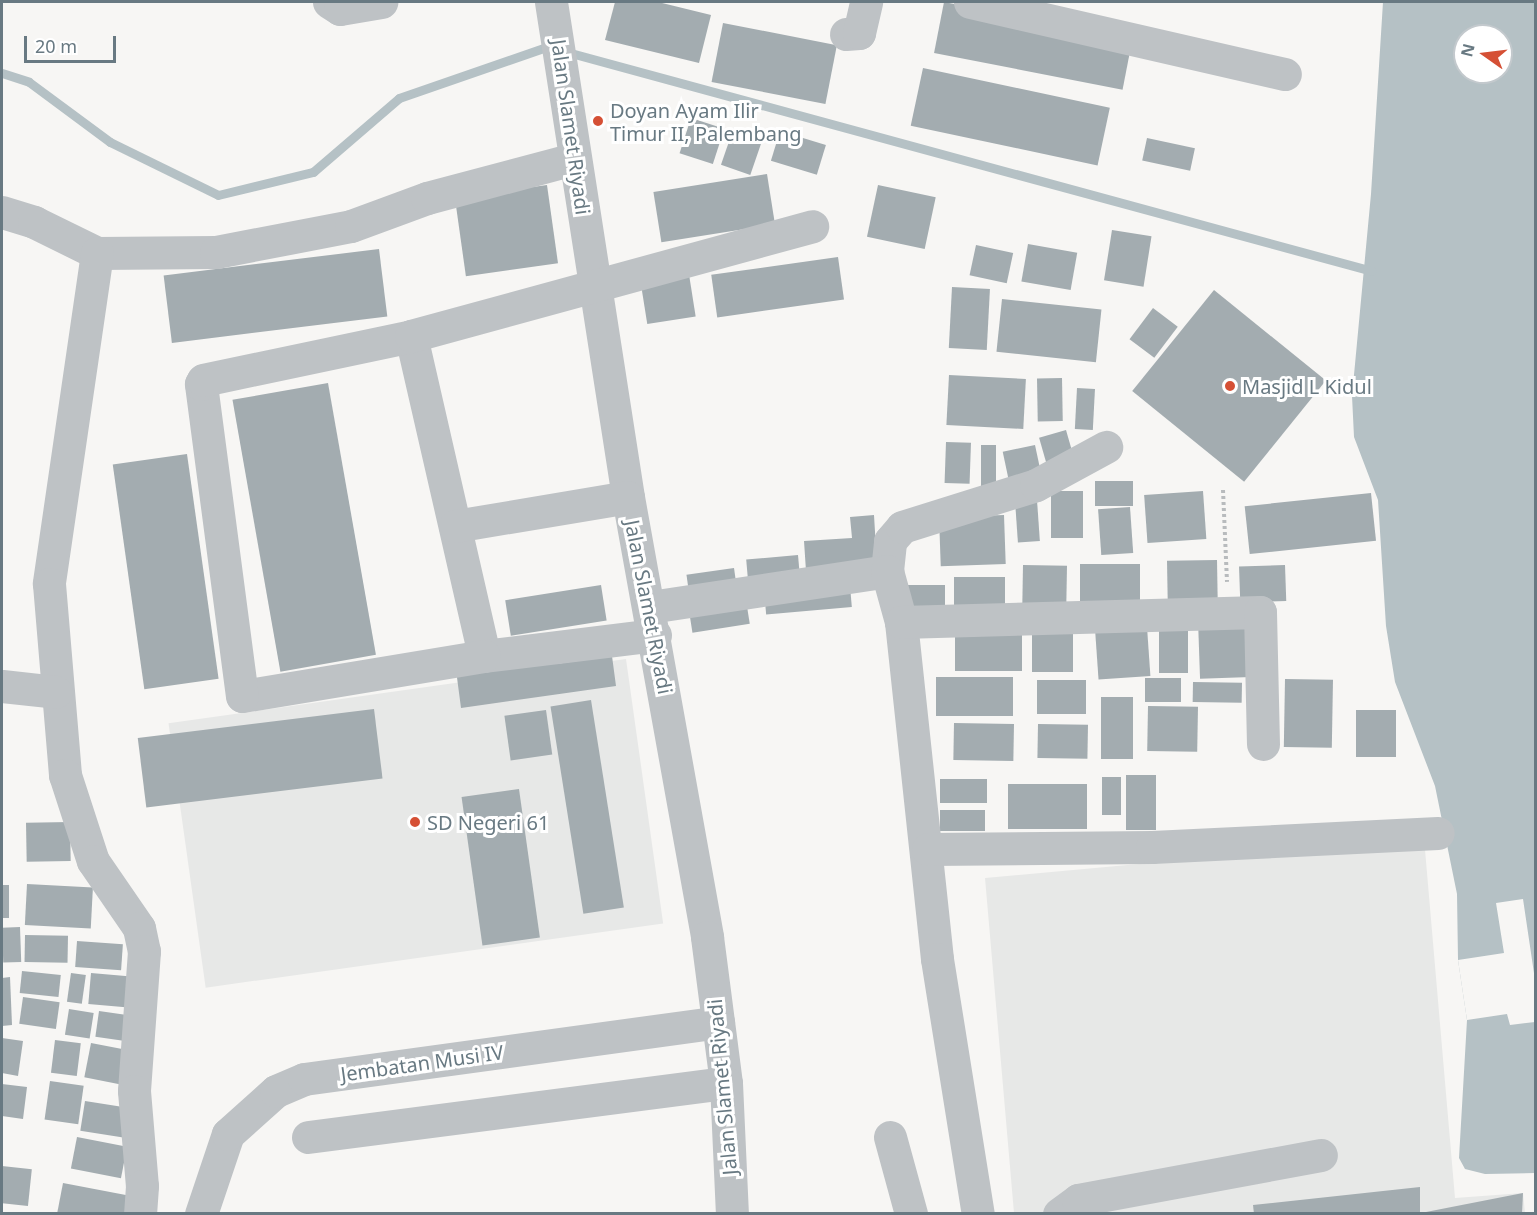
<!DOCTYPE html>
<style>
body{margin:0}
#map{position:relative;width:1537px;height:1215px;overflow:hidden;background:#f7f6f4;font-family:"Noto Sans",sans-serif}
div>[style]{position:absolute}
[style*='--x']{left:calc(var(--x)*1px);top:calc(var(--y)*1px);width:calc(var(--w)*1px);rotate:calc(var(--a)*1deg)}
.built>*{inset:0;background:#e7e8e7;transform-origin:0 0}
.water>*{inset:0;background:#b5c1c5}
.pier>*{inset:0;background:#f7f6f4}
.stream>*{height:9px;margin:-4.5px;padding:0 4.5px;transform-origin:4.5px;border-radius:4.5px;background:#b5c1c5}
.building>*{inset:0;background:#a3acb0;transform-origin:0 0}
.path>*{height:4px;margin-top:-2px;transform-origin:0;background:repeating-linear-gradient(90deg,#b8bbbd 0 3px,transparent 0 6px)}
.minor>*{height:33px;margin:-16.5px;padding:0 16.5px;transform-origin:16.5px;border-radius:16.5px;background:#bec2c5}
.dots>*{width:16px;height:16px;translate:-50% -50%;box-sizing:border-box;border:3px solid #fff;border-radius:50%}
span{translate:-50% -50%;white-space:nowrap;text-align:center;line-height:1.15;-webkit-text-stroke:6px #fff;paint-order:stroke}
.poi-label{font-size:20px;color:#687982}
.left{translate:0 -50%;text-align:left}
.street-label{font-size:20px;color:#687982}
.frame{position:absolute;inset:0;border:3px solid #687982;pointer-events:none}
.north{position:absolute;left:1453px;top:24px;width:60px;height:60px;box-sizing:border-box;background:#fff;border:2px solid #c3c9cd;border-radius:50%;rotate:284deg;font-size:16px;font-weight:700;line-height:24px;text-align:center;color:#687982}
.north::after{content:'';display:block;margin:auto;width:21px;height:27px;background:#d55035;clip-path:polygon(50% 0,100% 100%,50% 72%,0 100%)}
.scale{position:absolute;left:24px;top:36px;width:92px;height:27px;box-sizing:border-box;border:3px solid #687982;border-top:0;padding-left:8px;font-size:18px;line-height:21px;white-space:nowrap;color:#687982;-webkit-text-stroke:4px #fff;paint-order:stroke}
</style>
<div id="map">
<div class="built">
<div style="left:626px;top:659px;width:267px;height:462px;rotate:82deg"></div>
<div style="clip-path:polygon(1424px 838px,1455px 1198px,1523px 1193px,1525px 1213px,1014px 1213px,985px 878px)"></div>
</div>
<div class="water">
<div style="clip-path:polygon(evenodd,1383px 2px,1535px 2px,1535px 1173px,1485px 1174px,1465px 1169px,1459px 1158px,1467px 1020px,1458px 960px,1457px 894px,1435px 786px,1395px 682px,1386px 626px,1378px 500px,1354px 437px,1352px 396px,1371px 194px,1383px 2px,1465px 36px,1501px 36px,1501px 72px,1465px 72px,1465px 36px)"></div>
</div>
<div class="pier">
<div style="clip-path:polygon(1523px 899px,1535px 980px,1535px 1022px,1510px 1025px,1507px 1014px,1467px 1020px,1458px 960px,1504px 953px,1496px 903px)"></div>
</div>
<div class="stream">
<div style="--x:567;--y:52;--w:834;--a:15.22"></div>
<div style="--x:2;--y:73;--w:28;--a:18"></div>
<div style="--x:29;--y:82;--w:101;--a:36.5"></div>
<div style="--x:110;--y:142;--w:120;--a:26.1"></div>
<div style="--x:218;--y:195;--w:98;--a:-13.6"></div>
<div style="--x:313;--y:172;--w:113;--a:-40.7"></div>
<div style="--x:399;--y:98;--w:156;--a:-19.1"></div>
<div style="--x:546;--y:47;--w:7;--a:16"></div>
</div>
<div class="building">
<div style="clip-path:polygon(615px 2px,658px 2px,711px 15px,699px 63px,605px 40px)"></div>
<div style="left:944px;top:2px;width:192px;height:52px;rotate:11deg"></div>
<div style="left:723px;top:23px;width:116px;height:60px;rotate:11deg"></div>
<div style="left:923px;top:68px;width:191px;height:59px;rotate:12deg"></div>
<div style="left:691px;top:118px;width:35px;height:37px;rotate:18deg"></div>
<div style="left:734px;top:127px;width:31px;height:40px;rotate:19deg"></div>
<div style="left:780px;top:131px;width:48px;height:31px;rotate:17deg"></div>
<div style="left:1147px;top:138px;width:49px;height:23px;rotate:12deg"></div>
<div style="left:767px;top:174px;width:51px;height:115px;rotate:81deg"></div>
<div style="left:547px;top:185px;width:79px;height:93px;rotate:82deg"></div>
<div style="left:878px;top:185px;width:59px;height:53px;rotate:12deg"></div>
<div style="left:1112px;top:230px;width:40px;height:51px;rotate:9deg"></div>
<div style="left:1028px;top:244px;width:50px;height:38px;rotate:10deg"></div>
<div style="left:976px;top:245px;width:38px;height:31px;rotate:12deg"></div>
<div style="left:379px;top:249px;width:68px;height:217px;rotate:83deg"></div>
<div style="left:838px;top:257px;width:43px;height:128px;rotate:82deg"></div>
<div style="left:688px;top:268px;width:49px;height:49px;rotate:81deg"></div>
<div style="left:952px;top:287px;width:38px;height:61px;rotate:3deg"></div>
<div style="left:1214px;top:290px;width:144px;height:130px;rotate:39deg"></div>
<div style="left:1002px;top:299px;width:100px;height:53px;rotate:6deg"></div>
<div style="left:1153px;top:308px;width:31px;height:39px;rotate:37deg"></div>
<div style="left:949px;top:375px;width:77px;height:50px;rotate:3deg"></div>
<div style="left:1062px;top:378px;width:43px;height:25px;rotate:89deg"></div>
<div style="left:328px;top:383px;width:276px;height:97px;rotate:80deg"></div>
<div style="left:1077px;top:388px;width:18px;height:41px;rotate:3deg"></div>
<div style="left:1066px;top:430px;width:26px;height:28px;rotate:74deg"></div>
<div style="left:946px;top:442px;width:25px;height:41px;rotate:2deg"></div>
<div style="left:981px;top:445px;width:15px;height:43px"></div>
<div style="left:1035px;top:445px;width:30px;height:33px;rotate:78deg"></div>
<div style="left:187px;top:454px;width:227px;height:75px;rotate:82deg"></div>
<div style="left:1095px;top:481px;width:38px;height:25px"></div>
<div style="left:1083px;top:491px;width:47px;height:32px;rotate:90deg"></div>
<div style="left:1203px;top:491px;width:48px;height:59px;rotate:86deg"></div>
<div style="left:1371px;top:493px;width:48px;height:127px;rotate:84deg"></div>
<div style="left:1037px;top:500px;width:41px;height:22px;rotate:86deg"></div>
<div style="left:1130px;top:507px;width:46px;height:32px;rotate:86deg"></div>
<div style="clip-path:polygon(874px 515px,877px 565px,806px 571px,804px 541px,852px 538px,850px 517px)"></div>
<div style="left:1004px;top:515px;width:49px;height:65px;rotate:88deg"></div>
<div style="left:798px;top:555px;width:21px;height:52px;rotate:85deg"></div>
<div style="left:1217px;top:560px;width:41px;height:50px;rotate:89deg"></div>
<div style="left:1140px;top:564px;width:38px;height:60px;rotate:90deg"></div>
<div style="left:1023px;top:565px;width:44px;height:39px;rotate:1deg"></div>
<div style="left:1285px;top:565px;width:36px;height:46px;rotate:88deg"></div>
<div style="left:734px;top:568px;width:21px;height:48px;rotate:82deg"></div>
<div style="left:954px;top:577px;width:51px;height:39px"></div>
<div style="left:601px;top:585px;width:36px;height:97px;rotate:81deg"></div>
<div style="left:945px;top:585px;width:28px;height:40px;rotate:90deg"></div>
<div style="left:850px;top:586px;width:21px;height:86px;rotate:85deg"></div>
<div style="left:746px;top:600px;width:24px;height:58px;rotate:81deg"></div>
<div style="left:1249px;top:619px;width:58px;height:51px;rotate:88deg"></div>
<div style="left:1159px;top:624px;width:29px;height:49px"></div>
<div style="left:1147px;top:627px;width:49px;height:52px;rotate:86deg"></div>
<div style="left:955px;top:628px;width:67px;height:43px"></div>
<div style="left:1032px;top:630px;width:41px;height:42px"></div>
<div style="clip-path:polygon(555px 656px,556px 664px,612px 656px,616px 686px,461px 708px,456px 670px)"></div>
<div style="left:936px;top:677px;width:77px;height:39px"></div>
<div style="left:1145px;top:678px;width:36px;height:24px"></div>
<div style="left:1285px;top:679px;width:48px;height:68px;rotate:1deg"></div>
<div style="left:1037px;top:680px;width:49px;height:34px"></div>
<div style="left:1193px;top:682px;width:49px;height:20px;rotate:1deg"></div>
<div style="left:1101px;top:697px;width:32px;height:62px"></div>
<div style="left:591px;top:700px;width:210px;height:41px;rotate:81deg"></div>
<div style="left:1148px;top:706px;width:50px;height:45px;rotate:1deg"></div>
<div style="left:374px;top:709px;width:70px;height:238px;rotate:83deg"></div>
<div style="left:546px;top:710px;width:45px;height:42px;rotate:82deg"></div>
<div style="left:1396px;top:710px;width:47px;height:40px;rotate:90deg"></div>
<div style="left:954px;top:723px;width:60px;height:37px;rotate:1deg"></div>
<div style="left:1038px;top:724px;width:50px;height:34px;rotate:1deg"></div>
<div style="left:1126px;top:775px;width:30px;height:55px"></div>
<div style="left:1102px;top:777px;width:19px;height:38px"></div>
<div style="left:940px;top:779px;width:47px;height:24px"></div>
<div style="left:1008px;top:784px;width:79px;height:45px"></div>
<div style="left:519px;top:789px;width:150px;height:58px;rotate:82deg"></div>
<div style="left:940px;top:810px;width:45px;height:21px"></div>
<div style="left:70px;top:822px;width:39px;height:44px;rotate:89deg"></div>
<div style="left:27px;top:884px;width:66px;height:41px;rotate:3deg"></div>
<div style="left:2px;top:885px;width:7px;height:33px"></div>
<div style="left:20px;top:927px;width:35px;height:18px;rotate:88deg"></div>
<div style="left:25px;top:935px;width:43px;height:27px;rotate:1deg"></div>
<div style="left:77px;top:941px;width:46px;height:26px;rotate:4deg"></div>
<div style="left:22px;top:971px;width:39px;height:22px;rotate:6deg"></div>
<div style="left:71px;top:973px;width:15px;height:29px;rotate:8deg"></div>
<div style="left:91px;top:973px;width:46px;height:31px;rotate:5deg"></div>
<div style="clip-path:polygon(10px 977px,12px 1025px,2px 1026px,2px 978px)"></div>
<div style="left:23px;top:997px;width:37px;height:27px;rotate:8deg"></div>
<div style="left:69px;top:1009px;width:25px;height:26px;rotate:9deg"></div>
<div style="left:99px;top:1011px;width:37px;height:26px;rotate:8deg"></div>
<div style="clip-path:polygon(2px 1038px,23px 1041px,18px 1076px,2px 1073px)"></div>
<div style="left:55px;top:1040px;width:26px;height:33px;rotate:7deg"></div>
<div style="left:91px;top:1043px;width:41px;height:35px;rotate:11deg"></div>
<div style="left:50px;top:1081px;width:34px;height:39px;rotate:8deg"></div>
<div style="clip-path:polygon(2px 1084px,27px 1087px,23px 1119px,2px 1116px)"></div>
<div style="left:85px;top:1101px;width:45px;height:30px;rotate:9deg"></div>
<div style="left:77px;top:1137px;width:51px;height:32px;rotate:11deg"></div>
<div style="left:2px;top:1166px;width:30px;height:37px;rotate:6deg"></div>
<div style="clip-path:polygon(63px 1183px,131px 1196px,128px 1214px,57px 1214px)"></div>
<div style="clip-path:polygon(1420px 1187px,1420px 1214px,1254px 1214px,1253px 1205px)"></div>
<div style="clip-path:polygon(1523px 1193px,1522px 1214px,1426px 1214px,1426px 1212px)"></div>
</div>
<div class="path">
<div style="--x:1223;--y:490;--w:92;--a:87.5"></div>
</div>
<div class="minor">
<div style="--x:329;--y:2;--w:13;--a:32"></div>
<div style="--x:340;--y:9;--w:42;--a:-9.7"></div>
<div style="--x:551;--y:2;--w:501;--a:81.16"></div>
<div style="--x:628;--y:497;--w:447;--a:79.8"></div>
<div style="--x:707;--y:937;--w:147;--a:82.6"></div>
<div style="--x:726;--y:1083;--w:131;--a:87.4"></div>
<div style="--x:970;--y:2;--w:323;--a:12.9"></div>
<div style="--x:846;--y:34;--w:13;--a:-4"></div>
<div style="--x:859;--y:33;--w:32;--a:-77"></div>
<div style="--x:2;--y:212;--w:34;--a:17"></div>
<div style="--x:34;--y:222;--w:70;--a:26.2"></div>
<div style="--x:97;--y:253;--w:119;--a:-0.5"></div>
<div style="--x:216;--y:252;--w:137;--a:-10.9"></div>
<div style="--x:351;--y:226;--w:81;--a:-20.2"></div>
<div style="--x:427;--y:198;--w:152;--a:-14.9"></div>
<div style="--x:97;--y:253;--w:334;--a:98.3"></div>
<div style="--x:49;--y:584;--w:192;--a:85.2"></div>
<div style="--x:65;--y:775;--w:90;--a:72"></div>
<div style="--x:93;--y:861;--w:81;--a:55.5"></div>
<div style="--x:139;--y:928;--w:24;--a:78"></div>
<div style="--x:144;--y:951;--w:140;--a:94.1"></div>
<div style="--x:134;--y:1091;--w:95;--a:85.2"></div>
<div style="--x:142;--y:1186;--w:28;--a:94"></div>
<div style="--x:411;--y:336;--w:328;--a:77.1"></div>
<div style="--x:455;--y:526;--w:175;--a:-9.5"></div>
<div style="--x:887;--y:571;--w:30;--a:-84"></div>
<div style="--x:890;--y:541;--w:18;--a:-49"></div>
<div style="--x:902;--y:527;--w:140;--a:-17.4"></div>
<div style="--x:1036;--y:485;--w:80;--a:-28.5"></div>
<div style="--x:650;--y:607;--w:240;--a:-8.6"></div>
<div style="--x:887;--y:571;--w:53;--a:74.6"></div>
<div style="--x:901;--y:622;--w:339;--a:83.9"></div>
<div style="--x:937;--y:959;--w:258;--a:80.9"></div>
<div style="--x:901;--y:622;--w:359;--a:-1.6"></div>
<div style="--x:1260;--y:612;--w:132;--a:88.7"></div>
<div style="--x:655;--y:635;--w:172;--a:173"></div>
<div style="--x:484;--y:656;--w:245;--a:170.6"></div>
<div style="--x:242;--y:696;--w:315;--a:-97.5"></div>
<div style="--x:201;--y:384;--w:4;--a:-63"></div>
<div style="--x:203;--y:380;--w:213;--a:-11.9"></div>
<div style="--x:411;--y:336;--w:416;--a:-15.3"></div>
<div style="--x:2;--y:686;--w:54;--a:6.3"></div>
<div style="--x:928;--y:849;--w:224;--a:-0.5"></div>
<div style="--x:1152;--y:847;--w:286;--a:-2.8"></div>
<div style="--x:308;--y:1137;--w:421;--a:-7.4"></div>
<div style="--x:890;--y:1137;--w:80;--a:74.7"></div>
<div style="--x:201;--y:1214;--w:84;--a:-71.4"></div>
<div style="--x:228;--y:1134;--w:64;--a:-41.9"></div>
<div style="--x:276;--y:1091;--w:30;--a:-23"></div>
<div style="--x:304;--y:1079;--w:418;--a:-7.8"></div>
<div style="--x:1059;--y:1214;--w:24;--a:-36"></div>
<div style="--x:1078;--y:1200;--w:247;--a:-10.5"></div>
</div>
<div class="dots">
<div style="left:598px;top:121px;background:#d55035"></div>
<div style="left:1230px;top:386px;background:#d55035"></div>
<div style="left:415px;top:822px;background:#d55035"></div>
</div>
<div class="poi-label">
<span class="left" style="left:610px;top:122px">Doyan Ayam Ilir<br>Timur II, Palembang</span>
<span class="left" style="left:1242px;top:386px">Masjid L Kidul</span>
<span class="left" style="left:427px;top:822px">SD Negeri 61</span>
</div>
<div class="street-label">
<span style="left:571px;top:127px;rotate:82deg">Jalan Slamet Riyadi</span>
<span style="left:649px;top:607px;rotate:79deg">Jalan Slamet Riyadi</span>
<span style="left:422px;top:1063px;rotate:-8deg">Jembatan Musi IV</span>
<span style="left:722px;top:1087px;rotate:-95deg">Jalan Slamet Riyadi</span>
</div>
<div class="frame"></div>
<div class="north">N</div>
<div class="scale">20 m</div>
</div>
